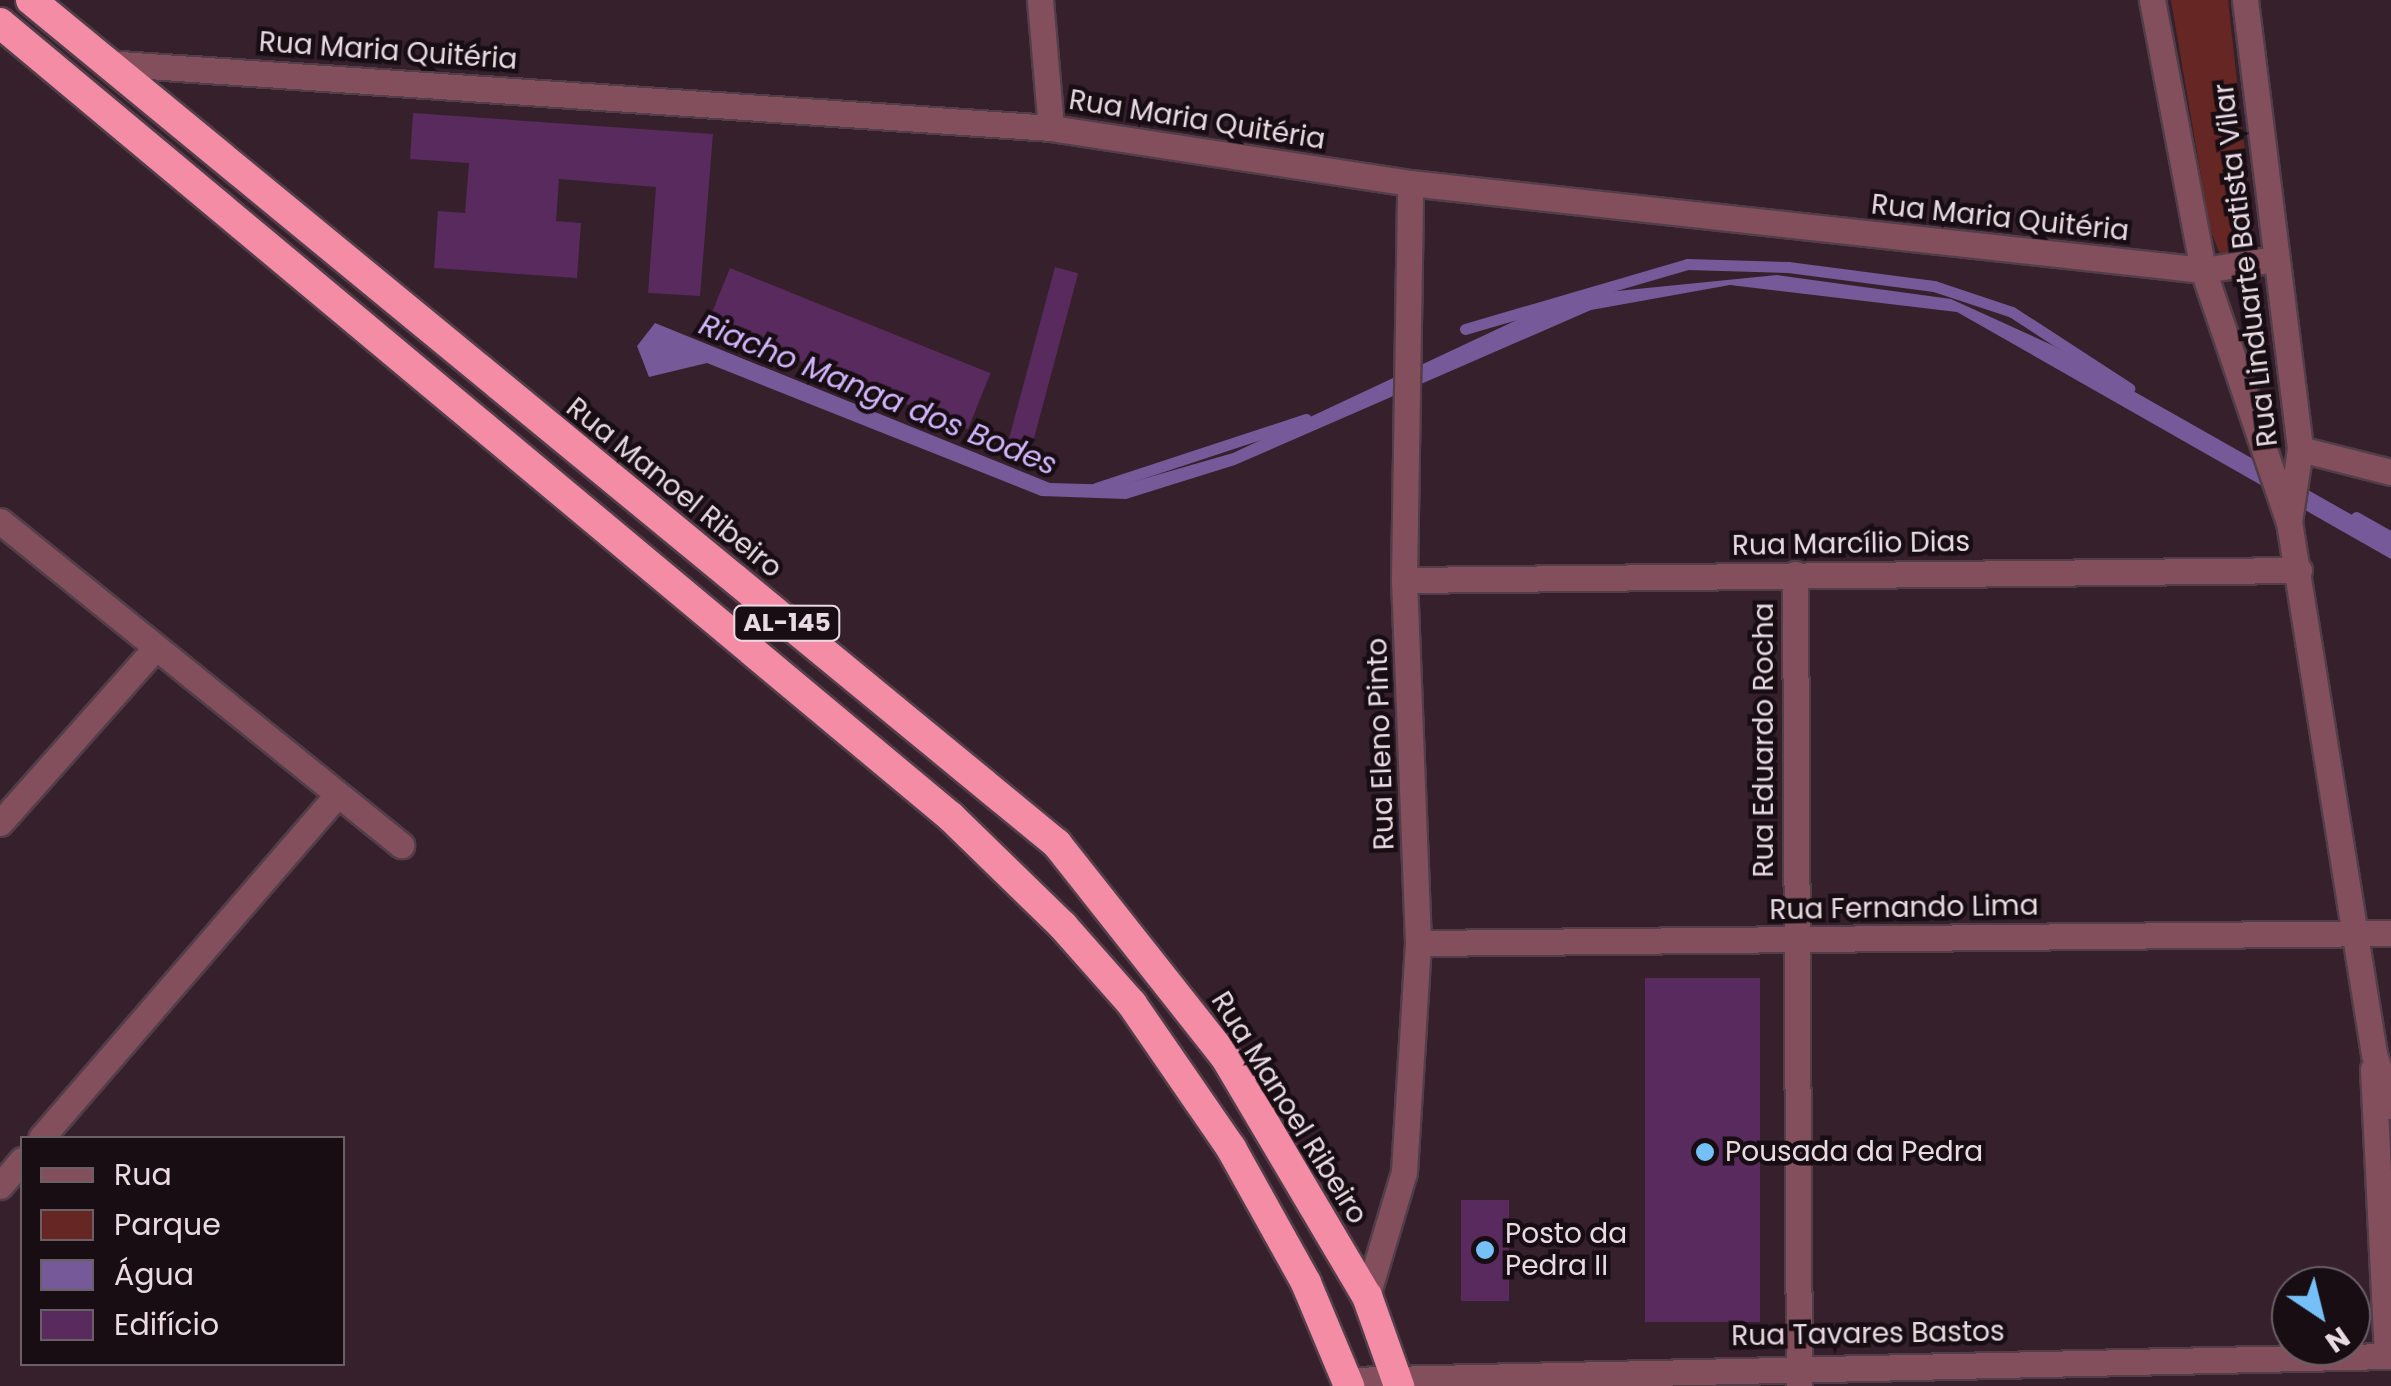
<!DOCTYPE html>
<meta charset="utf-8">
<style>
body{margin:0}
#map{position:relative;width:2391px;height:1386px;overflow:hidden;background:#35202c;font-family:Poppins,sans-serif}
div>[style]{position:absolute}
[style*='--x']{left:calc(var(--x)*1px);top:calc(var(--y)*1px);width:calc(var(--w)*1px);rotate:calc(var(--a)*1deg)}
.green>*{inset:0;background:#662623}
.water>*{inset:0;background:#755998}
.stream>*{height:11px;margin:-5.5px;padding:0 5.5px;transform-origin:5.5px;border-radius:5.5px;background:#755998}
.building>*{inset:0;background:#582a5d;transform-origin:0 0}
.roads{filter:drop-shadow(2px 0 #523e49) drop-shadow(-2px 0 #523e49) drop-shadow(0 2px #523e49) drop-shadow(0 -2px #523e49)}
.minor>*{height:25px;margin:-12.5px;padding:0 12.5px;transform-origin:12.5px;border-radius:12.5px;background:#844f5c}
.highway>*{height:30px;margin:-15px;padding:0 15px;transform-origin:15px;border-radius:15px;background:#f48ca5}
.dots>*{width:28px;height:28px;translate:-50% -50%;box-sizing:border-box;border:5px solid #170d13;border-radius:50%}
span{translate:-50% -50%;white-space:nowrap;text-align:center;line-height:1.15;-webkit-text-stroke:9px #170d13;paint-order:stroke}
.shield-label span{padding:2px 8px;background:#170d13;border:2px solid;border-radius:8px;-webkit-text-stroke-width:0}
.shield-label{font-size:25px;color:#eadbe3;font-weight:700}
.street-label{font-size:28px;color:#eadbe3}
.poi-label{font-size:28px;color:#eadbe3}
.left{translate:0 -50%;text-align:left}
.water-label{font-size:30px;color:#d3b5fe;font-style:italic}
.legend{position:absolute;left:20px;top:1136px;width:325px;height:230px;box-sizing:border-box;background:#170d13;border:2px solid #6b5f66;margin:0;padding:12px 18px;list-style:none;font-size:30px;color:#eadbe3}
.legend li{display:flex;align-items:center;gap:20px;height:50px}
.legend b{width:50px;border:2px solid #6b5f66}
.north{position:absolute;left:2271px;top:1266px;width:100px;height:100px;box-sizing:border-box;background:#170d13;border:2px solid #6b5f66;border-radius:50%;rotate:145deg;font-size:28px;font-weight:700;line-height:40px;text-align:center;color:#eadbe3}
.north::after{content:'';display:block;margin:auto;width:35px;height:45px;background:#75c0f6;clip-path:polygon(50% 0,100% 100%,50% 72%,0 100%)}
</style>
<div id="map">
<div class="green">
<div style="clip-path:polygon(2171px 0,2228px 0,2256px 253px,2222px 259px,2210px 229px)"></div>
</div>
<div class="water">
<div style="clip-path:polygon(1777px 275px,1951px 299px,2052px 345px,2391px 537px,2391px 559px,1957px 312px,1730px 285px,1591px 310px,1235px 465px,1126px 499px,1041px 496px,707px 363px,649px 377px,637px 346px,655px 323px,1050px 483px,1122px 485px,1233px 453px,1521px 318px,1607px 292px)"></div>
</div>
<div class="stream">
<div style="--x:1465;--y:329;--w:231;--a:-16.3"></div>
<div style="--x:1687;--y:264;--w:101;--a:1.7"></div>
<div style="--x:1788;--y:267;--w:147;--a:7.4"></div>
<div style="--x:1934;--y:286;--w:82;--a:18.4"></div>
<div style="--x:2012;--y:312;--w:140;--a:33"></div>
<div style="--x:1096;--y:488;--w:221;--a:-18.2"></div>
<div style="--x:2356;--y:517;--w:40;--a:29.7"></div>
</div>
<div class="building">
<div style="clip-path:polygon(413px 113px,713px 134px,700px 296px,648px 293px,656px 187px,559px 179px,556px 221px,581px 223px,577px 278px,434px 268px,438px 211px,465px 213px,469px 163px,410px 159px)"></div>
<div style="left:1055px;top:267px;width:24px;height:182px;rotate:15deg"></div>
<div style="left:730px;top:268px;width:281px;height:60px;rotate:22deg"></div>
<div style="left:1760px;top:978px;width:344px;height:115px;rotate:90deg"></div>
<div style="left:1461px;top:1200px;width:48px;height:101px"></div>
</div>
<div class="roads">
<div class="minor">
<div style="--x:1040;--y:0;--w:128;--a:85.1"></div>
<div style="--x:2152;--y:0;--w:275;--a:79.3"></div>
<div style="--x:2203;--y:270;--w:266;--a:71.2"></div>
<div style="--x:2289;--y:522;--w:539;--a:80.92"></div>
<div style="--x:2374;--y:1054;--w:55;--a:71.9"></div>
<div style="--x:2245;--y:0;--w:452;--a:83"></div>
<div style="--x:2300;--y:449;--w:74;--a:98.6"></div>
<div style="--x:105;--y:63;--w:948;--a:3.93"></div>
<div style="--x:1051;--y:128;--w:363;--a:8.7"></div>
<div style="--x:1410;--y:183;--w:798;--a:6.26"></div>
<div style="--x:2203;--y:270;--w:74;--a:-8.6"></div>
<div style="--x:2300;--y:449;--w:94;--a:14.2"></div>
<div style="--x:0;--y:521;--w:516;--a:38.94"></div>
<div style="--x:1795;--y:574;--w:812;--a:89.72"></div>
<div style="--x:1404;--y:580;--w:895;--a:-0.64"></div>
<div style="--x:0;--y:823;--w:235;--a:-48.4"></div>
<div style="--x:1418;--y:943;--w:973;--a:-0.59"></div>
<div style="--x:2373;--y:1069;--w:287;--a:87.2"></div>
<div style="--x:41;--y:1138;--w:454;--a:-49.2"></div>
<div style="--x:0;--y:1186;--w:34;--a:-50"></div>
<div style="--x:1367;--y:1296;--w:129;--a:-73.4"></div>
<div style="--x:1404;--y:1172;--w:229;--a:-86.5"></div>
<div style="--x:1418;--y:943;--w:363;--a:-92.2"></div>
<div style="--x:1404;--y:580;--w:397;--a:-89.1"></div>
<div style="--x:1347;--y:1380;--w:1044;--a:-1.32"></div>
</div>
<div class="highway">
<div style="--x:31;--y:0;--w:1329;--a:39.44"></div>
<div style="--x:1057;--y:844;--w:273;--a:51.7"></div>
<div style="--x:1226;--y:1058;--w:277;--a:59.4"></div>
<div style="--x:1367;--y:1296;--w:96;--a:70.4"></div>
<div style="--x:0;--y:23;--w:1239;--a:39.86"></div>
<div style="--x:951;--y:817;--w:156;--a:44.2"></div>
<div style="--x:1063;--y:926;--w:104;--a:48.5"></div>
<div style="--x:1132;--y:1004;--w:175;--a:55.5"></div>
<div style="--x:1231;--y:1148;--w:154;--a:60.9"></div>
<div style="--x:1306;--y:1283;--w:112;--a:67.3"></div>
</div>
</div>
<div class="dots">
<div style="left:1705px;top:1152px;background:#75c0f6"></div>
<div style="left:1485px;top:1250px;background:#75c0f6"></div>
</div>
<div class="shield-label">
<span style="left:787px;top:623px">AL-145</span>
</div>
<div class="street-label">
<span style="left:388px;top:51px;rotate:4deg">Rua Maria Quitéria</span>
<span style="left:1197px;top:120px;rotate:9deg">Rua Maria Quitéria</span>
<span style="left:2000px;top:218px;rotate:6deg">Rua Maria Quitéria</span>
<span style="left:2246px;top:265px;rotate:-97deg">Rua Linduarte Batista Vilar</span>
<span style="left:674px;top:488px;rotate:39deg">Rua Manoel Ribeiro</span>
<span style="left:1851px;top:544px;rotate:-1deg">Rua Marcílio Dias</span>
<span style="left:1764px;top:740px;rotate:-90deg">Rua Eduardo Rocha</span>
<span style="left:1381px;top:744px;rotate:-92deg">Rua Eleno Pinto</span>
<span style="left:1904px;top:908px;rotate:-1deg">Rua Fernando Lima</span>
<span style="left:1289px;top:1108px;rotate:58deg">Rua Manoel Ribeiro</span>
<span style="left:1868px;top:1334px;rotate:-1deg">Rua Tavares Bastos</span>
</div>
<div class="poi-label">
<span class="left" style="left:1725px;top:1152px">Pousada da Pedra</span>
<span class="left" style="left:1505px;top:1250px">Posto da<br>Pedra II</span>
</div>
<div class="water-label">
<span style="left:878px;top:395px;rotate:22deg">Riacho Manga dos Bodes</span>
</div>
<ul class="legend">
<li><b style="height:12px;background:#844f5c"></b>Rua</li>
<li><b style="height:28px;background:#662623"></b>Parque</li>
<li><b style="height:28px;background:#755998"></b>Água</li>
<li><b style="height:28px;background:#582a5d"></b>Edifício</li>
</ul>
<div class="north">N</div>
</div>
